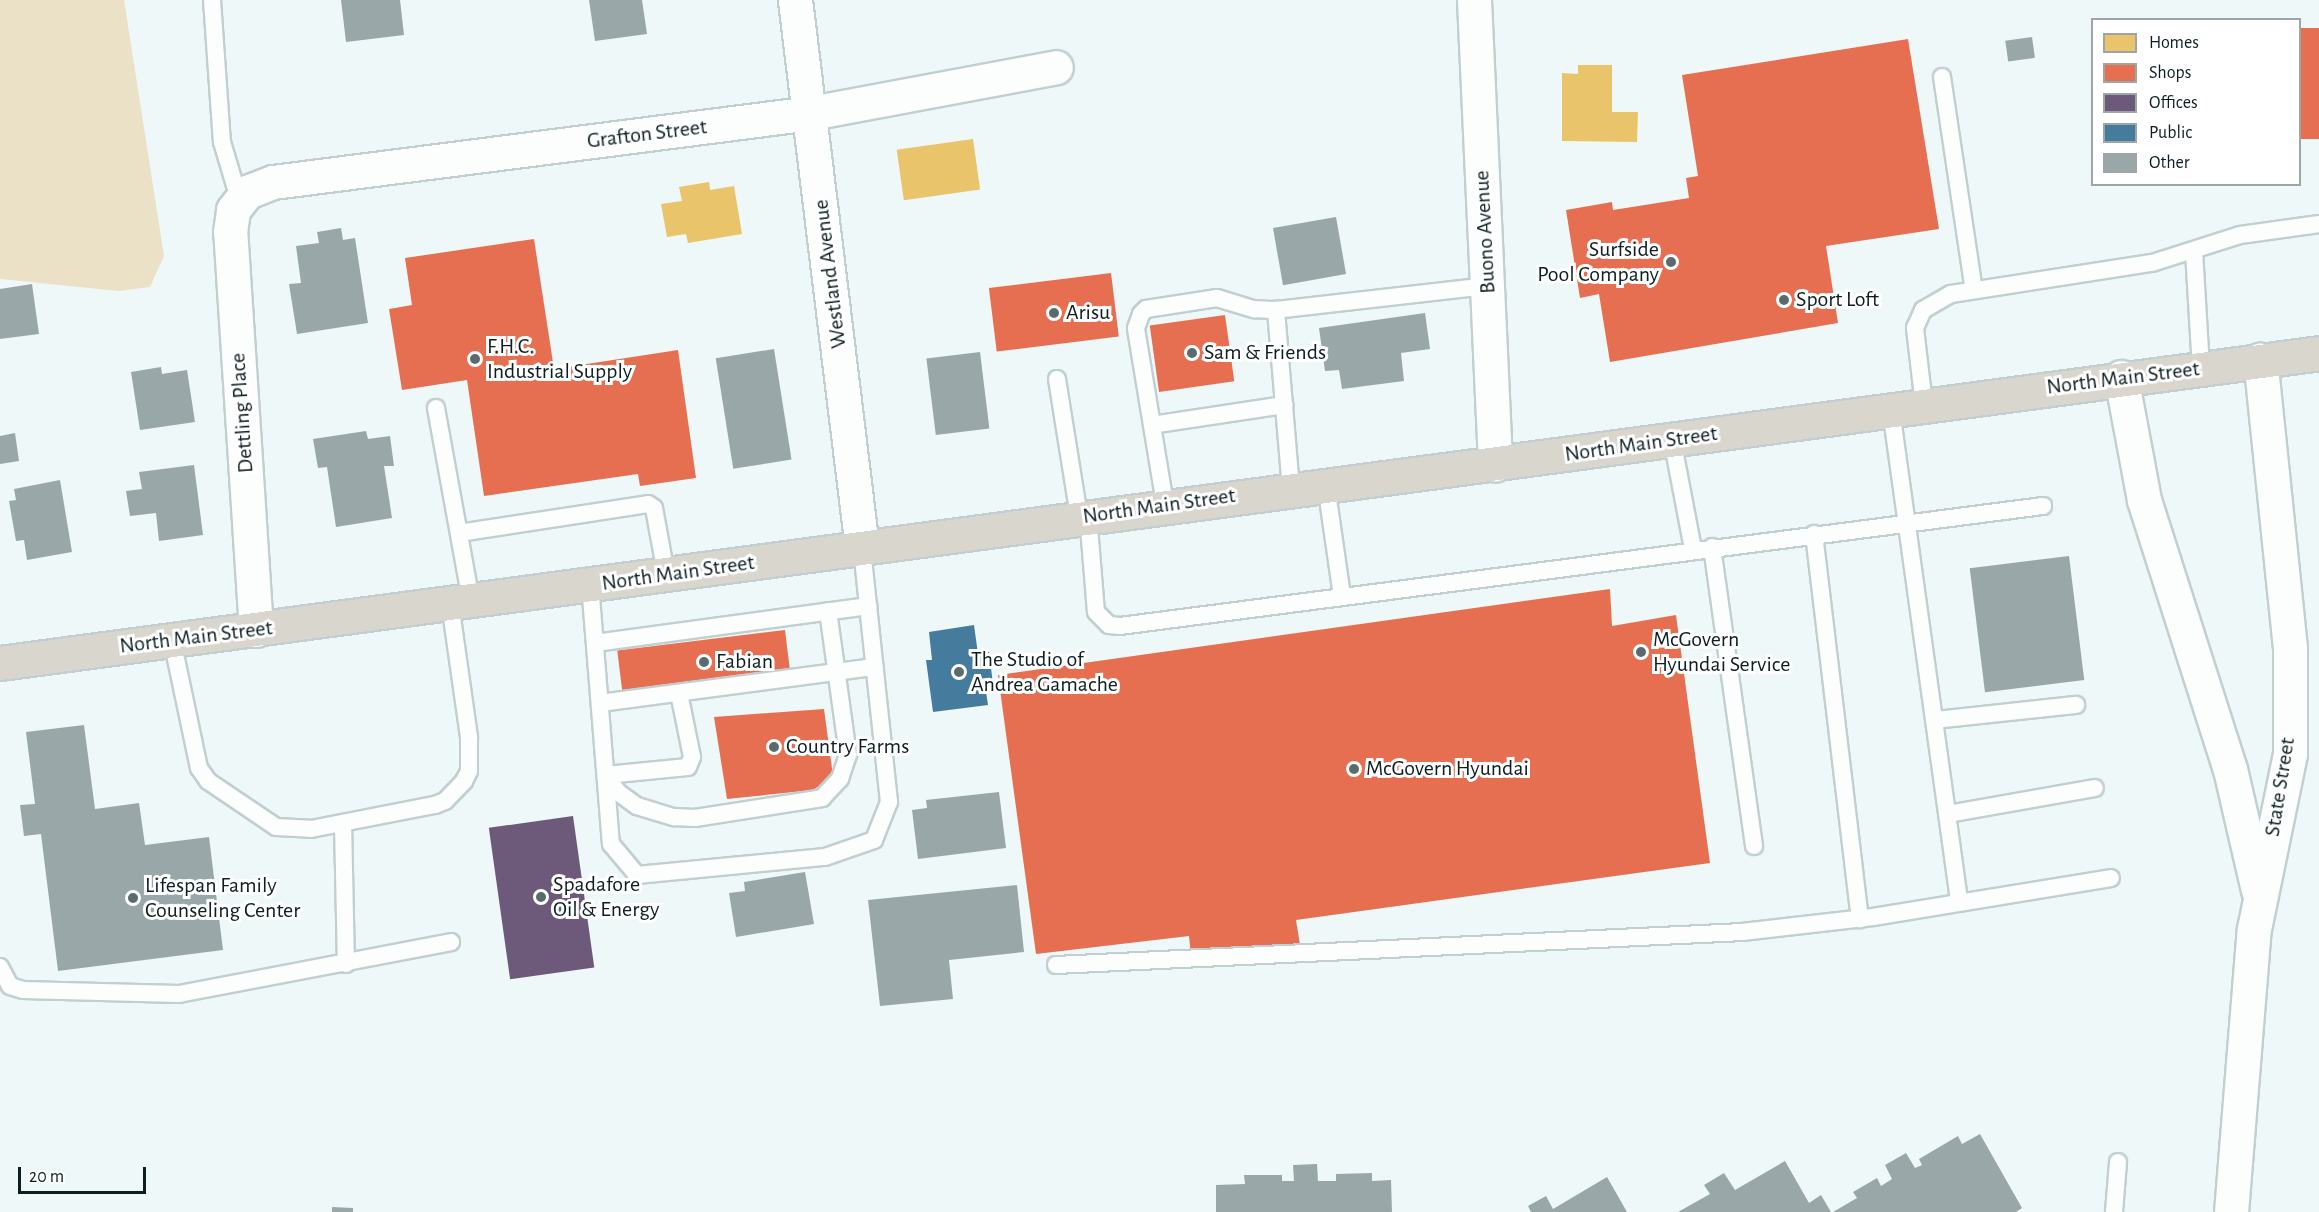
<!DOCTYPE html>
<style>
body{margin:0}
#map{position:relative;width:2319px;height:1212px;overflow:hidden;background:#eef8f9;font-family:"Alegreya Sans",sans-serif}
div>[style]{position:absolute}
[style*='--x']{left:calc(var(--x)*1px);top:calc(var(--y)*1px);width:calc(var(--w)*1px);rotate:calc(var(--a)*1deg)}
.green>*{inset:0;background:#ebe1c6}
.homes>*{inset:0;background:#e9c46a;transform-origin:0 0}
.shops>*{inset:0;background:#e76f51;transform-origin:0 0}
.offices>*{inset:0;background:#6d597a;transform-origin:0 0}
.public>*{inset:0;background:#457b9d}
.building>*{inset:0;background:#9aa7a8;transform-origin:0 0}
.roads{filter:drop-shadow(2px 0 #c2cfd0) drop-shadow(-2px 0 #c2cfd0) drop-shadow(0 2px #c2cfd0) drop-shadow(0 -2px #c2cfd0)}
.service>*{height:16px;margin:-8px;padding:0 8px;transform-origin:8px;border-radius:8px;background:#fcfefe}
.minor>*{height:33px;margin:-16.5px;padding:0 16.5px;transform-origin:16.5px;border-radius:16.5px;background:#fcfefe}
.trunk>*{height:33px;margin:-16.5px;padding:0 16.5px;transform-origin:16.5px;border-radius:16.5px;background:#d9d6ce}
.dots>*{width:16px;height:16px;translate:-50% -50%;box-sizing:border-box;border:3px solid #fff;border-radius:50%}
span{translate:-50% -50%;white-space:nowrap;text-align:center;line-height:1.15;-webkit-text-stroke:6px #fff;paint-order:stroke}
.street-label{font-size:22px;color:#0c1e20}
.poi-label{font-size:22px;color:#0c1e20}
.right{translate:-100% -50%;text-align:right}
.left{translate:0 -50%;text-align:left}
.legend{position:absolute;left:2091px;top:18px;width:210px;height:168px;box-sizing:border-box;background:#fff;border:2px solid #9ea5a6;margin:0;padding:8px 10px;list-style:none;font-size:18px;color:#0c1e20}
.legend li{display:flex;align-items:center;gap:12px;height:30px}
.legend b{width:30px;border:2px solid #9ea5a6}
.scale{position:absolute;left:18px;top:1167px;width:128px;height:27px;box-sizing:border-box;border:3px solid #0c1e20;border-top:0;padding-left:8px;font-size:18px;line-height:21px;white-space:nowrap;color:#0c1e20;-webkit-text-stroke:4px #fff;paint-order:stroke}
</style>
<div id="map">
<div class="green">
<div style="clip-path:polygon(0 0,124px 0,164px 256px,150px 287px,119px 291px,0 279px)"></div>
</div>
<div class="homes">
<div style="clip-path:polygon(1578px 65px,1612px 65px,1612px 112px,1638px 112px,1637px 142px,1562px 141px,1562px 73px,1578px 74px)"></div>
<div style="left:973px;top:139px;width:51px;height:77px;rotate:82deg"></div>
<div style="clip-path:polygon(709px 182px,710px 190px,734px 186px,742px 234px,688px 243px,686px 234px,667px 237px,661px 204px,682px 201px,679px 187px)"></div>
</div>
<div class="shops">
<div style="left:2319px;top:28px;width:111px;height:19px;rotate:90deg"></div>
<div style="clip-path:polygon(1908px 39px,1939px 229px,1826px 246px,1838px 323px,1610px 362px,1599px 294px,1580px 298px,1566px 210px,1612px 202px,1613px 210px,1689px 198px,1686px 178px,1698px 176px,1682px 75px)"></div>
<div style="clip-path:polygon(534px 239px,554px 369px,678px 350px,696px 478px,640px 486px,638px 474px,484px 496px,467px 380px,402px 390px,389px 309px,412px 305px,405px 258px)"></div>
<div style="left:1111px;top:273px;width:64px;height:123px;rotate:83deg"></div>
<div style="left:1225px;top:315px;width:67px;height:76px;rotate:82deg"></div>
<div style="clip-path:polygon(1610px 589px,1612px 626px,1676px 615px,1710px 863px,1296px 920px,1301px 951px,1192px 965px,1189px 936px,1036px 954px,998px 675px)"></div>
<div style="left:785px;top:630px;width:43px;height:169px;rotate:83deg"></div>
<div style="clip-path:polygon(824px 709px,833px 776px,813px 790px,727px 799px,714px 717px)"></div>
</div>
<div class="offices">
<div style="left:573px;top:816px;width:153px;height:85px;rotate:82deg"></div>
</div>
<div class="public">
<div style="clip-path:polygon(974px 625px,978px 654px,989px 652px,993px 684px,985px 685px,988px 705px,933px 712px,926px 660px,932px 660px,929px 632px)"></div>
</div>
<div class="building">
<div style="clip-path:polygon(341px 0,400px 0,404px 35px,346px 42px)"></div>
<div style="clip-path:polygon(589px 0,642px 0,647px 34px,595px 41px)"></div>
<div style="left:2032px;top:37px;width:21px;height:27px;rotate:82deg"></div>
<div style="left:1336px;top:217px;width:58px;height:64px;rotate:80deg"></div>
<div style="clip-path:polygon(341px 228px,343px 240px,355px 238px,368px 323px,297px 334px,289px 284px,301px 283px,296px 246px,319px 243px,317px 232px)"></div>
<div style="clip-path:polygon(32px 284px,39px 334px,0 339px,0 289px)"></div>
<div style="clip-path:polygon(1425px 313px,1430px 349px,1401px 353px,1404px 381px,1342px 389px,1339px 370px,1325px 371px,1319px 328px)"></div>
<div style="left:774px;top:349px;width:112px;height:59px;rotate:81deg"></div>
<div style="left:980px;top:352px;width:77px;height:54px;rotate:83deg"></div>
<div style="clip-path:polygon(161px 367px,162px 374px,187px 370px,195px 422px,140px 430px,131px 372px)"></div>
<div style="clip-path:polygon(366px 431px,368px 439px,390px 436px,394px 466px,384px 466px,392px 518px,336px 527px,327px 467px,318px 468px,313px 439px)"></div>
<div style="clip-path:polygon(15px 433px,19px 461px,0 464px,0 436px)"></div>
<div style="clip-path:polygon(194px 465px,203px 535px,159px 541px,156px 513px,130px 516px,126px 491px,142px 489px,139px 472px)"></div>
<div style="clip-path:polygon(60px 480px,72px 552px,27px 560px,24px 540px,16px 541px,9px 501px,16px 500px,14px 489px)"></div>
<div style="left:2069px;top:556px;width:125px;height:100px;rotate:83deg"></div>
<div style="clip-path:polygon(84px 725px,95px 809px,139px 803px,145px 845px,209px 837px,223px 950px,58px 971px,41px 834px,24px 836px,20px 805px,35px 804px,26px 732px)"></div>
<div style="clip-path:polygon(999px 792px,1006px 848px,918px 859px,912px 810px,927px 808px,926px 800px)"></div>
<div style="clip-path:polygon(805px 872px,814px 924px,736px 937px,729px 893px,745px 891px,744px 882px)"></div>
<div style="clip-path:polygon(1017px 885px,1024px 952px,949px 960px,953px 999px,880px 1006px,868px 900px)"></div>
<div style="clip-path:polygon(1980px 1134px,2022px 1208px,2016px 1212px,1833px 1212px,1857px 1198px,1853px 1192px,1877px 1178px,1881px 1186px,1892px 1179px,1885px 1165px,1906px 1153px,1915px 1168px,1922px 1165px,1919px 1159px,1958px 1136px,1962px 1144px)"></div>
<div style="clip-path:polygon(1785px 1161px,1809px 1203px,1821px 1195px,1831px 1212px,1678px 1212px,1710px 1194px,1704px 1185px,1724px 1173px,1735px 1190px)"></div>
<div style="clip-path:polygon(1317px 1164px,1318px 1181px,1336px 1181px,1336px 1174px,1372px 1173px,1372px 1181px,1391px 1180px,1392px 1212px,1216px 1212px,1216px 1185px,1245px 1184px,1244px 1175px,1282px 1175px,1282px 1181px,1294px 1181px,1293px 1165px)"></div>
<div style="clip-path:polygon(1607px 1177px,1627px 1212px,1531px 1212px,1528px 1206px,1546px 1196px,1553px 1209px)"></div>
<div style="clip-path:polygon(332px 1207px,353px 1208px,353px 1212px,332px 1212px)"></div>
</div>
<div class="roads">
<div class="service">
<div style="--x:212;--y:0;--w:142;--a:86"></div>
<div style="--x:222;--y:142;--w:59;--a:73.4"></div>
<div style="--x:1942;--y:77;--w:215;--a:81.5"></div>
<div style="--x:2194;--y:251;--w:117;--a:86.6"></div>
<div style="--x:1057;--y:379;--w:140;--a:80.9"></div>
<div style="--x:1924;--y:405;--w:78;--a:-96.7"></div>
<div style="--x:1915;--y:328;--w:20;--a:-66"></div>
<div style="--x:1923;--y:310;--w:32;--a:-30"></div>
<div style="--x:1951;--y:294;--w:203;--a:-8.8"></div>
<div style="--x:2152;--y:263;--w:92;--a:-17.7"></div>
<div style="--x:2240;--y:235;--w:80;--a:-7.9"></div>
<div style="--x:436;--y:408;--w:195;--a:79.7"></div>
<div style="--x:1891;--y:410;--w:496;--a:82.1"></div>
<div style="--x:1152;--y:425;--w:134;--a:-8.6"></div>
<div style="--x:1672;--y:439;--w:112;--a:79.2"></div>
<div style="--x:1326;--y:485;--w:112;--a:81.8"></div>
<div style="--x:1291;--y:489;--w:180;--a:-94.8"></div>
<div style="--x:1276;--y:310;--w:212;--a:-6.5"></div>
<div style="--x:1165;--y:504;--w:178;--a:-99.4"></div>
<div style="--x:1136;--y:328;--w:15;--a:-70"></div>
<div style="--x:1141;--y:314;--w:7;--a:-45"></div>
<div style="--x:1146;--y:309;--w:72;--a:-8.8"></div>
<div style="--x:1217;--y:298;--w:39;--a:17"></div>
<div style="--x:1254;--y:309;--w:22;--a:3"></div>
<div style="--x:1088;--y:515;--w:97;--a:85.3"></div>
<div style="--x:1096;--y:612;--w:18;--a:45"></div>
<div style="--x:1109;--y:625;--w:11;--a:5"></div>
<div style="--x:1120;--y:626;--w:931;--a:-7.41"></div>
<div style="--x:459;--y:533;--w:191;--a:-8.7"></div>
<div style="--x:648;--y:504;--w:7;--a:34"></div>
<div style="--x:654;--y:508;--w:67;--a:79.7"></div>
<div style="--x:1814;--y:534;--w:388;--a:83.2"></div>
<div style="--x:1712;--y:547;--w:302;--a:82"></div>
<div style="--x:590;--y:584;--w:261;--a:85.4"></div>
<div style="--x:611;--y:844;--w:40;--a:50"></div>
<div style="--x:637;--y:875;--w:189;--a:-5.5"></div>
<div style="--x:825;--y:857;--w:52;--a:-19.1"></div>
<div style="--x:874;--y:840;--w:41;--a:-68.5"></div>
<div style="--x:889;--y:802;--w:255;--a:-96.1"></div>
<div style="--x:172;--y:640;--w:131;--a:78.1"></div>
<div style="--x:199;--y:768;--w:16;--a:55"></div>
<div style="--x:208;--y:781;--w:82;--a:34.1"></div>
<div style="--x:276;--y:827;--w:35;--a:3"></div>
<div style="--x:311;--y:829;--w:126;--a:-11"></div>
<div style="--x:435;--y:805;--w:11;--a:-22"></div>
<div style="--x:445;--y:801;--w:28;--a:-46"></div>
<div style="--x:464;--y:781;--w:11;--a:-63"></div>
<div style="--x:469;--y:771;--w:34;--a:-90"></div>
<div style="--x:469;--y:737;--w:135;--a:-98.1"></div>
<div style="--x:595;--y:643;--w:276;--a:-7.7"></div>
<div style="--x:600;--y:703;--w:277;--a:-7.5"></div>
<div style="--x:1935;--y:720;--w:142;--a:-6.1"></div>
<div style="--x:606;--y:775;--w:82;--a:-5.6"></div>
<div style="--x:688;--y:767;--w:11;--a:-68"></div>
<div style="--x:692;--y:757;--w:65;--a:-101.5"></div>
<div style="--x:606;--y:776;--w:21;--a:53"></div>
<div style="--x:619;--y:793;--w:22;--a:36"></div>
<div style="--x:637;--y:806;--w:39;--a:17"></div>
<div style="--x:674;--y:817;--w:21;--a:3"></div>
<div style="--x:695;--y:818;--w:129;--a:-8.9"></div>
<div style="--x:822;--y:798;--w:26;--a:-47"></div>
<div style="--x:840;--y:779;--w:25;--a:-72"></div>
<div style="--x:848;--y:755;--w:145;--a:-97.9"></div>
<div style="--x:1948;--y:814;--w:149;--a:-10"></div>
<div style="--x:343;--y:823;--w:141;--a:88.8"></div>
<div style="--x:1056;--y:965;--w:687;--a:-2.75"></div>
<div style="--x:1742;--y:932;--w:132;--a:-6.5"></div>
<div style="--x:1873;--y:917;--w:241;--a:-9.3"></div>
<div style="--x:0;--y:967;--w:21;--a:62"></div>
<div style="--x:10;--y:986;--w:14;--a:17"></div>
<div style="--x:23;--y:990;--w:156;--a:1.5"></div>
<div style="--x:179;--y:994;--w:277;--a:-10.8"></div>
<div style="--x:2114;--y:1212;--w:50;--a:-85.4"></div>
</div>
<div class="minor">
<div style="--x:795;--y:0;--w:552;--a:83.03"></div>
<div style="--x:1474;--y:0;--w:465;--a:87.4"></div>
<div style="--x:2121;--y:377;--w:125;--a:79.4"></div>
<div style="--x:2144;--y:500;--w:282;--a:72.3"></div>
<div style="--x:2230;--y:769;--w:124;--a:77"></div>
<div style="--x:256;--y:630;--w:399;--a:-93.7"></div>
<div style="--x:230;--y:232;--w:22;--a:-82"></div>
<div style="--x:233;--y:210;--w:23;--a:-52"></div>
<div style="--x:247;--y:192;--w:28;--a:-21"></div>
<div style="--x:273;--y:182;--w:542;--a:-7.31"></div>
<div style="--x:811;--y:113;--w:249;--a:-10.6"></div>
<div style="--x:2231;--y:1212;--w:284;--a:-85.4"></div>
<div style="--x:2254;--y:929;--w:179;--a:-78.4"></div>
<div style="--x:2290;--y:754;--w:106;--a:-90"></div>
<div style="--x:2290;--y:648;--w:290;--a:-95.9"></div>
</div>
<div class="trunk">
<div style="--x:0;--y:663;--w:2340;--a:-7.61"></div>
</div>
</div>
<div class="dots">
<div style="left:1671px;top:262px;background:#5b6a6c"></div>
<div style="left:1784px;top:300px;background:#5b6a6c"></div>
<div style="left:1054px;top:313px;background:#5b6a6c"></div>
<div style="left:1192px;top:353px;background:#5b6a6c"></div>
<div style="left:475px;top:359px;background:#5b6a6c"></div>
<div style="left:1641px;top:652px;background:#5b6a6c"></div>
<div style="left:704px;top:662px;background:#5b6a6c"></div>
<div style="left:959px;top:672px;background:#5b6a6c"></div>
<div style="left:774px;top:747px;background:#5b6a6c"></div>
<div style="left:1354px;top:769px;background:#5b6a6c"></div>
<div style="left:541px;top:897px;background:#5b6a6c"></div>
<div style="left:133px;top:898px;background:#5b6a6c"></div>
</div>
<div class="street-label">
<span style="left:647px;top:134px;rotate:-7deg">Grafton Street</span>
<span style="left:1485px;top:232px;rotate:-93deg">Buono Avenue</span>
<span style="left:830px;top:274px;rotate:-97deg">Westland Avenue</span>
<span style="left:2123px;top:378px;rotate:-7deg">North Main Street</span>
<span style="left:242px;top:413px;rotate:-94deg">Dettling Place</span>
<span style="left:1641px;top:444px;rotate:-8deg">North Main Street</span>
<span style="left:1159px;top:506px;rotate:-8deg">North Main Street</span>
<span style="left:678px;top:573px;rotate:-8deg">North Main Street</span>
<span style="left:196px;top:637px;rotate:-7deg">North Main Street</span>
<span style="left:2280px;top:787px;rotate:-81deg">State Street</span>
</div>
<div class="poi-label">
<span class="right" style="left:1659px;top:262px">Surfside<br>Pool Company</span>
<span class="left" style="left:1796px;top:300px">Sport Loft</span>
<span class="left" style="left:1066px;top:313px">Arisu</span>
<span class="left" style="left:487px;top:359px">F.H.C.<br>Industrial Supply</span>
<span class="left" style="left:1204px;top:353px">Sam &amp; Friends</span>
<span class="left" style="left:1653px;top:652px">McGovern<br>Hyundai Service</span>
<span class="left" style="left:971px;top:672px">The Studio of<br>Andrea Gamache</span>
<span class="left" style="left:716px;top:662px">Fabian</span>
<span class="left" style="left:786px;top:747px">Country Farms</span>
<span class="left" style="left:1366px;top:769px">McGovern Hyundai</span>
<span class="left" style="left:553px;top:897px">Spadafore<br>Oil &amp; Energy</span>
<span class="left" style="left:145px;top:898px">Lifespan Family<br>Counseling Center</span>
</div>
<ul class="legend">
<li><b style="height:16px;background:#e9c46a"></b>Homes</li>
<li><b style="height:16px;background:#e76f51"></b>Shops</li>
<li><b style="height:16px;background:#6d597a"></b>Offices</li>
<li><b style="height:16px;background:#457b9d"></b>Public</li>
<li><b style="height:16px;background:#9aa7a8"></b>Other</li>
</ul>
<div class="scale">20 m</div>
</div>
